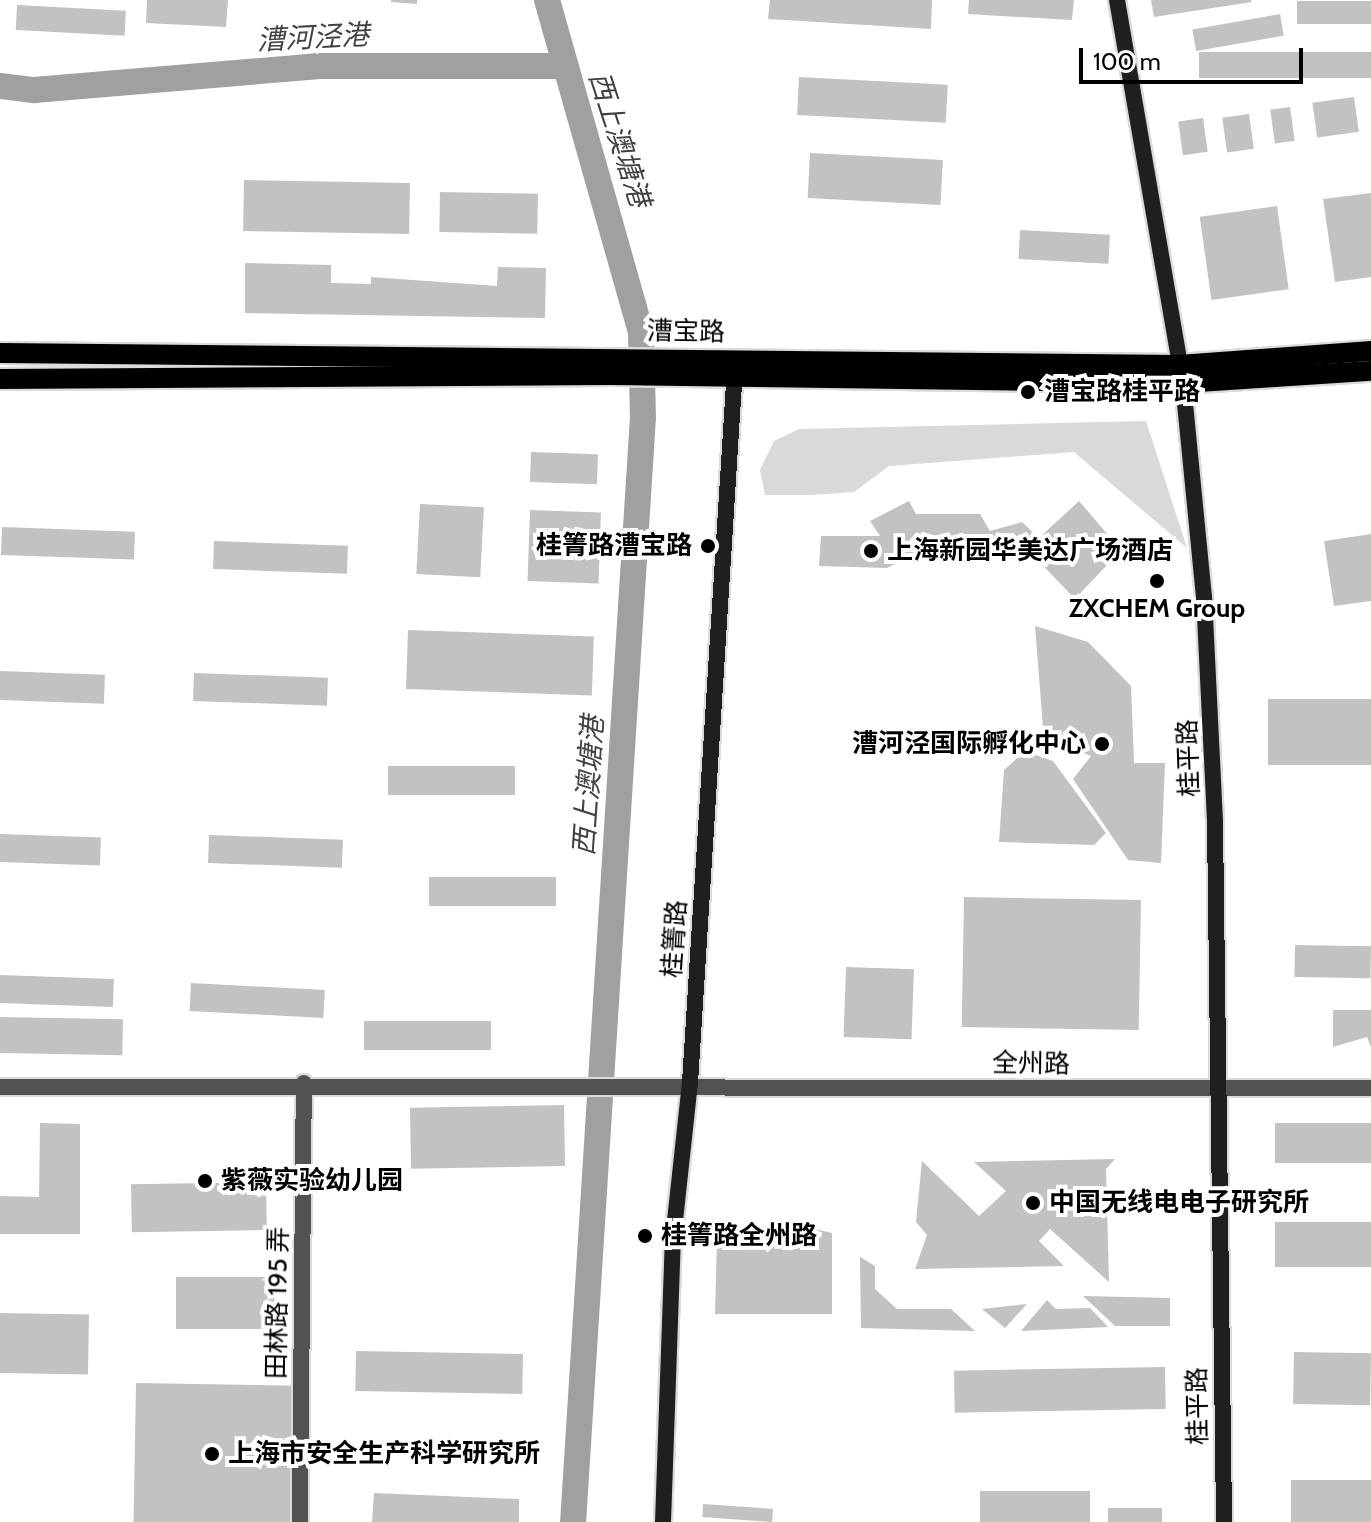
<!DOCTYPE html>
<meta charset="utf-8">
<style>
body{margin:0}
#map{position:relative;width:1371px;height:1522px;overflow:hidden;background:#fff;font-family:Cabin,"Noto Sans SC",sans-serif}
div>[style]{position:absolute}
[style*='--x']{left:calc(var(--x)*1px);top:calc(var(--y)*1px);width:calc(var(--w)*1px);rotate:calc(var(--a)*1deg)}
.green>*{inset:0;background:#d9d9d9}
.river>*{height:26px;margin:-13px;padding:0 13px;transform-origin:13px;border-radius:13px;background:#a0a0a0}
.building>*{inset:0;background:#c2c2c2;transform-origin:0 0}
.roads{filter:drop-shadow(2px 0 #dbdbdb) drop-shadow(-2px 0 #dbdbdb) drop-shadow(0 2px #dbdbdb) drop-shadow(0 -2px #dbdbdb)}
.street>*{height:16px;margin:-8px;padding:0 8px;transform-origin:8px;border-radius:8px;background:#525252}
.secondary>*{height:16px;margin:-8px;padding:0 8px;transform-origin:8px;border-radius:8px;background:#1f1f1f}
.primary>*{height:20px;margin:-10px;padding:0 10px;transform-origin:10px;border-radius:10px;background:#000}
.dots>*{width:22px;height:22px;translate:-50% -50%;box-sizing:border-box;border:4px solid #fff;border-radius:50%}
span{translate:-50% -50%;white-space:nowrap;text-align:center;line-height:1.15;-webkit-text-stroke:8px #fff;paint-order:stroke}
.street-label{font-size:26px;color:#000}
.poi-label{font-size:26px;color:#000;font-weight:700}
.left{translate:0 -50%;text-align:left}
.right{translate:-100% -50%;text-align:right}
.water-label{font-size:28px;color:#414141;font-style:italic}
.scale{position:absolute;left:1079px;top:48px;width:224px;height:36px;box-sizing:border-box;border:4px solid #000;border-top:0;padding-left:10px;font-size:24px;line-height:28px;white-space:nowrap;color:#000;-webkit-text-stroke:6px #fff;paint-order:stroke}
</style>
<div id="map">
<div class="green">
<div style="clip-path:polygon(1146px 421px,1187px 548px,1074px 452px,889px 466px,854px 492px,810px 495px,765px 495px,760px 470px,774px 441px,799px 429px)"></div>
</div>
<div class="river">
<div style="--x:547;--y:0;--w:345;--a:74.2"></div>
<div style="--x:641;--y:332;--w:85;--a:88.7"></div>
<div style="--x:643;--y:417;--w:1107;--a:93.62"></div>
<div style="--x:0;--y:86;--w:34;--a:7"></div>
<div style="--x:34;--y:90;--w:284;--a:-4.8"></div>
<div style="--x:317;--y:66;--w:246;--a:0"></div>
</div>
<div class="building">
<div style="clip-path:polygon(147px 0,228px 0,226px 27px,146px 23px)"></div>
<div style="clip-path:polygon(391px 0,417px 0,417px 4px,391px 2px)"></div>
<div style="clip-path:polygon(770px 0,932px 0,931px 29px,768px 19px)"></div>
<div style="clip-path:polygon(969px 0,1074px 0,1072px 20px,968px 14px)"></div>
<div style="clip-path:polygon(1151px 0,1251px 0,1252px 2px,1154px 17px)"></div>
<div style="left:1371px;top:1px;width:23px;height:74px;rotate:90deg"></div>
<div style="left:17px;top:5px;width:109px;height:25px;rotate:3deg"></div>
<div style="left:1280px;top:14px;width:22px;height:89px;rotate:80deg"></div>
<div style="left:1371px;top:52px;width:26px;height:172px;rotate:90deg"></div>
<div style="left:799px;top:77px;width:149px;height:38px;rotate:3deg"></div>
<div style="left:1354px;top:97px;width:35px;height:42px;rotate:82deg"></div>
<div style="left:1290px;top:107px;width:34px;height:20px;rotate:82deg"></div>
<div style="left:1249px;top:114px;width:35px;height:27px;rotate:82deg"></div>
<div style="left:1203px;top:118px;width:34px;height:25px;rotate:82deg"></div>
<div style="left:810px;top:153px;width:133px;height:45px;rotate:3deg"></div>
<div style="left:244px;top:180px;width:166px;height:51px;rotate:1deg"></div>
<div style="left:440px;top:192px;width:98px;height:40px;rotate:1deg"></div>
<div style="clip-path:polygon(1371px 193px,1371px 277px,1335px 282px,1323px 199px)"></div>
<div style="left:1277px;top:206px;width:84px;height:78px;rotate:82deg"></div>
<div style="left:1020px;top:230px;width:90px;height:29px;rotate:3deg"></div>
<div style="clip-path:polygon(245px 263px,331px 265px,331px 283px,371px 284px,371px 277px,497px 286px,498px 267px,546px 268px,545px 318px,245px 313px)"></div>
<div style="left:531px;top:452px;width:67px;height:30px;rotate:2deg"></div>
<div style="clip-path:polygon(909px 501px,916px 514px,980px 514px,990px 531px,1022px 522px,1039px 538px,1079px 501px,1121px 550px,1075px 599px,1027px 549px,927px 549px,887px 568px,819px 566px,821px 536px,880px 536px,870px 521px)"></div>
<div style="left:420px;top:504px;width:64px;height:70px;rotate:3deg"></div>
<div style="left:530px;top:510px;width:71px;height:71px;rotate:2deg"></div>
<div style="left:2px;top:527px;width:133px;height:28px;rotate:2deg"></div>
<div style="clip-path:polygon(1371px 534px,1371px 601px,1334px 606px,1324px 541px)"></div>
<div style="left:214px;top:541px;width:134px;height:28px;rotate:2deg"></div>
<div style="clip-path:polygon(1035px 626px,1088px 642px,1131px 686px,1134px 763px,1165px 763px,1161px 863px,1128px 860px,1073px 779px,1091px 756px,1069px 747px,1072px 733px,1044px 740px)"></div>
<div style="left:408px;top:630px;width:186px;height:59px;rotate:2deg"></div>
<div style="left:0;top:671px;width:105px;height:29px;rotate:2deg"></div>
<div style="left:194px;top:673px;width:134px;height:28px;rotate:2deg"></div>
<div style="left:1371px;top:699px;width:66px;height:103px;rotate:90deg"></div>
<div style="clip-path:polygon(1025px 751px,1053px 761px,1106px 833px,1094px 845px,999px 842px,1004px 770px)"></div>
<div style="left:388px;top:766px;width:127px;height:29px"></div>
<div style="left:0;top:834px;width:101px;height:28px;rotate:2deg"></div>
<div style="left:209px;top:835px;width:134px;height:28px;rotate:2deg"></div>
<div style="left:429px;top:877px;width:127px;height:29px"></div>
<div style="left:964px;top:897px;width:177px;height:130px;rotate:1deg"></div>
<div style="left:1295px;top:945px;width:76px;height:32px;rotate:1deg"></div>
<div style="left:846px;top:967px;width:68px;height:70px;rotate:2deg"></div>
<div style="left:0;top:975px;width:114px;height:28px;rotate:2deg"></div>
<div style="left:191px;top:983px;width:134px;height:28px;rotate:3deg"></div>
<div style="clip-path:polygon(1333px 1010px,1371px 1010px,1371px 1047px,1367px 1037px,1333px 1047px)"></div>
<div style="left:0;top:1017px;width:123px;height:36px;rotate:1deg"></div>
<div style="left:364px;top:1021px;width:127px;height:29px"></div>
<div style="left:564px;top:1105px;width:61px;height:154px;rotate:89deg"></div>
<div style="clip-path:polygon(40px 1123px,80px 1124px,80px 1234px,0 1234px,0 1196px,39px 1197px)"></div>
<div style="left:1371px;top:1123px;width:40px;height:96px;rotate:90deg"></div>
<div style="clip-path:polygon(1115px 1159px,1106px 1169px,1109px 1282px,1050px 1229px,1039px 1241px,1064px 1266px,915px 1269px,927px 1235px,916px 1222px,922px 1161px,979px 1216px,1006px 1191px,974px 1162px)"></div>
<div style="left:266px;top:1182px;width:48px;height:135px;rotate:89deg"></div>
<div style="left:1371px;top:1222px;width:45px;height:96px;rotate:90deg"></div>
<div style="clip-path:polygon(811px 1228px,832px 1233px,832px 1314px,715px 1314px,717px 1240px)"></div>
<div style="clip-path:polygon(860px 1257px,875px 1266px,875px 1289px,897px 1309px,951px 1309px,975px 1331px,861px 1328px)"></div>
<div style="left:176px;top:1277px;width:100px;height:52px"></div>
<div style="clip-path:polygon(1083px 1296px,1170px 1298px,1170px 1326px,1115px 1326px)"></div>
<div style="clip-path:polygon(1047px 1300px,1056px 1309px,1090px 1308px,1108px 1327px,1021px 1331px)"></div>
<div style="clip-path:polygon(1027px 1304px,1005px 1328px,982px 1309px)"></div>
<div style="left:0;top:1313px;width:89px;height:60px;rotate:1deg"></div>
<div style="left:356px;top:1351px;width:167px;height:40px;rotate:1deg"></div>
<div style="left:1294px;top:1352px;width:77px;height:52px;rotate:1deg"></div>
<div style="left:1165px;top:1367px;width:42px;height:211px;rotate:89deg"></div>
<div style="left:136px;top:1383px;width:159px;height:139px;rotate:1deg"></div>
<div style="left:1291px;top:1480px;width:80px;height:42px"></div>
<div style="left:1090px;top:1491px;width:31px;height:110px;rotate:90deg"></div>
<div style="clip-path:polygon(374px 1493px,519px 1499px,519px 1522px,372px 1522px)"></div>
<div style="left:1162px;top:1508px;width:14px;height:54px;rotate:90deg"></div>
<div style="left:773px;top:1509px;width:13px;height:70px;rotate:94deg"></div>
</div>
<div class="roads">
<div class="street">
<div style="--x:0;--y:1087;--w:1371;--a:0.04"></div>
<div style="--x:300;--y:1522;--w:439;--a:-89.5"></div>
</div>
<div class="secondary">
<div style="--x:1117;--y:0;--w:389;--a:80.2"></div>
<div style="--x:1183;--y:383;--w:214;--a:84.4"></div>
<div style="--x:1204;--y:596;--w:227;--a:87.2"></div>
<div style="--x:1215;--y:823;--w:699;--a:89.26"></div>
<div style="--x:663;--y:1522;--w:283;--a:-88"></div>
<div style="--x:673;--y:1239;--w:157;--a:-83.8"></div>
<div style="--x:690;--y:1083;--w:716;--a:-86.4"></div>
</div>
<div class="primary">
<div style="--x:0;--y:353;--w:1179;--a:0.58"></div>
<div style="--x:1179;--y:365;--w:193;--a:-4.2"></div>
<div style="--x:0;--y:379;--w:611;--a:-0.38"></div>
<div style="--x:611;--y:375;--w:572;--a:0.8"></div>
<div style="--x:1183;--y:383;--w:188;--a:-3.7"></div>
</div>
</div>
<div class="dots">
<div style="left:1028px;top:392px;background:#000"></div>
<div style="left:708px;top:546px;background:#000"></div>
<div style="left:871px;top:551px;background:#000"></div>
<div style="left:1157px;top:581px;background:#000"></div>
<div style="left:1102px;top:744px;background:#000"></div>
<div style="left:205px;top:1181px;background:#000"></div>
<div style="left:1033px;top:1203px;background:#000"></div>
<div style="left:645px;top:1236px;background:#000"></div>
<div style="left:212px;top:1454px;background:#000"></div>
</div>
<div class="street-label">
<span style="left:686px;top:332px;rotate:1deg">漕宝路</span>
<span style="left:1189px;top:758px;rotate:-92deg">桂平路</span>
<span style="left:675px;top:939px;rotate:-86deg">桂箐路</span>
<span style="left:1031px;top:1064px;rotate:1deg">全州路</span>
<span style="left:278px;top:1303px;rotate:-89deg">田林路 195 弄</span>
<span style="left:1198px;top:1406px;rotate:-91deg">桂平路</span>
</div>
<div class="poi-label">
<span class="left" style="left:1044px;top:392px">漕宝路桂平路</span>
<span class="right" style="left:692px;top:546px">桂箐路漕宝路</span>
<span class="left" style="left:887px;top:551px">上海新园华美达广场酒店</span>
<span style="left:1157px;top:609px">ZXCHEM Group</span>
<span class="right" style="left:1086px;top:744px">漕河泾国际孵化中心</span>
<span class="left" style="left:221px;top:1181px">紫薇实验幼儿园</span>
<span class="left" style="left:1049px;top:1203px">中国无线电电子研究所</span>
<span class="left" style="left:661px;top:1236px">桂箐路全州路</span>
<span class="left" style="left:228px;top:1454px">上海市安全生产科学研究所</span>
</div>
<div class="water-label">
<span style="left:313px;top:37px;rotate:-3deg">漕河泾港</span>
<span style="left:620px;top:139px;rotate:72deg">西上澳塘港</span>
<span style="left:588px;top:786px;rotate:-86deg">西上澳塘港</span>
</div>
<div class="scale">100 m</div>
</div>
